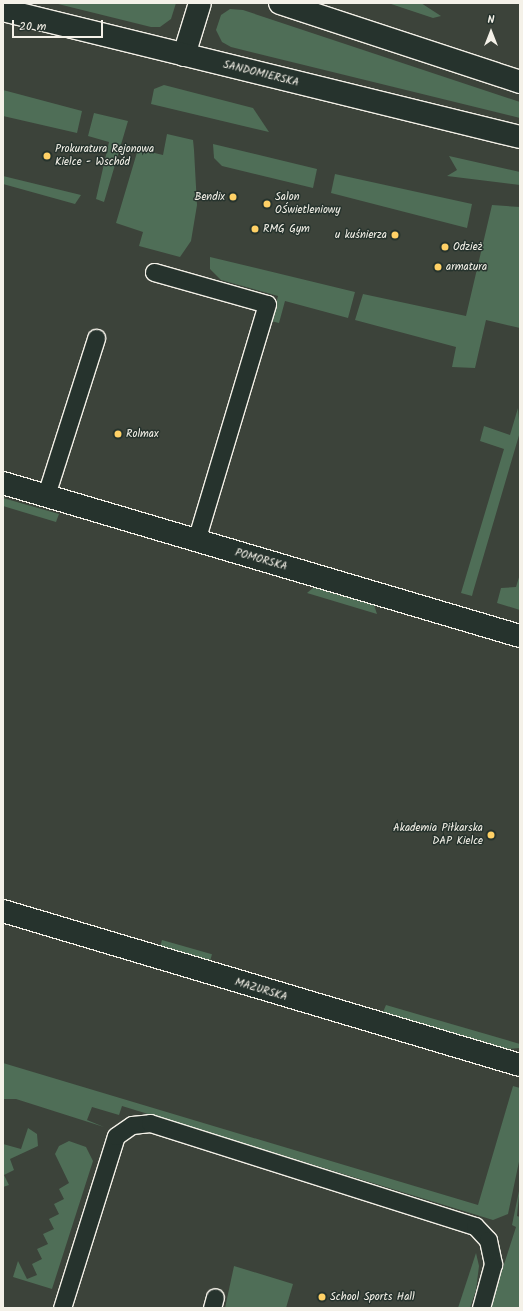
<!DOCTYPE html>
<meta charset="utf-8">
<style>
body{margin:0}
#map{position:relative;width:523px;height:1311px;overflow:hidden;background:#3c433a;font-family:Kalam,sans-serif}
div>[style]{position:absolute}
[style*='--x']{left:calc(var(--x)*1px);top:calc(var(--y)*1px);width:calc(var(--w)*1px);rotate:calc(var(--a)*1deg)}
.green>*{inset:0;background:#4f6e57;transform-origin:0 0}
.roads{filter:drop-shadow(1px 0 #f4f1e8) drop-shadow(-1px 0 #f4f1e8) drop-shadow(0 1px #f4f1e8) drop-shadow(0 -1px #f4f1e8)}
.service>*{height:17px;margin:-8.5px;padding:0 8.5px;transform-origin:8.5px;border-radius:8.5px;background:#26332d}
.minor>*{height:22px;margin:-11px;padding:0 11px;transform-origin:11px;border-radius:11px;background:#26332d}
.tertiary>*{height:22px;margin:-11px;padding:0 11px;transform-origin:11px;border-radius:11px;background:#26332d}
.dots>*{width:11px;height:11px;translate:-50% -50%;box-sizing:border-box;border:2px solid #26332d;border-radius:50%}
span{translate:-50% -50%;white-space:nowrap;text-align:center;line-height:1.15;-webkit-text-stroke:3px #26332d;paint-order:stroke}
.street-label{font-size:11px;color:#f4f1e8}
.poi-label{font-size:11px;color:#f4f1e8}
.left{translate:0 -50%;text-align:left}
.right{translate:-100% -50%;text-align:right}
.frame{position:absolute;inset:0;border:4px solid #f4f1e8;pointer-events:none}
.north{position:absolute;left:471px;top:12px;width:40px;height:40px;-webkit-text-stroke:3px #26332d;paint-order:stroke;rotate:0deg;font-size:11px;font-weight:700;line-height:16px;text-align:center;color:#f4f1e8}
.north::after{content:'';display:block;margin:auto;width:14px;height:18px;background:#f4f1e8;clip-path:polygon(50% 0,100% 100%,50% 72%,0 100%)}
.scale{position:absolute;left:12px;top:20px;width:91px;height:18px;box-sizing:border-box;border:2px solid #f4f1e8;border-top:0;padding-left:5px;font-size:12px;line-height:14px;white-space:nowrap;color:#f4f1e8;-webkit-text-stroke:3px #26332d;paint-order:stroke}
</style>
<div id="map">
<div class="green">
<div style="clip-path:polygon(54px 3px,176px 3px,171px 19px,160px 27px,151px 27px)"></div>
<div style="clip-path:polygon(388px 3px,421px 3px,441px 16px,433px 18px)"></div>
<div style="clip-path:polygon(230px 9px,243px 10px,520px 102px,520px 118px,231px 47px,222px 42px,216px 30px,221px 15px)"></div>
<div style="clip-path:polygon(164px 85px,253px 108px,269px 132px,151px 104px,154px 89px)"></div>
<div style="clip-path:polygon(3px 90px,82px 111px,77px 133px,3px 116px)"></div>
<div style="clip-path:polygon(94px 113px,128px 121px,104px 202px,96px 199px,109px 142px,88px 136px)"></div>
<div style="clip-path:polygon(167px 134px,193px 140px,194px 150px,197px 205px,191px 241px,180px 257px,139px 246px,143px 232px,116px 223px,138px 149px,163px 155px)"></div>
<div style="clip-path:polygon(213px 144px,317px 169px,313px 188px,222px 166px,214px 158px)"></div>
<div style="clip-path:polygon(449px 156px,520px 172px,520px 185px,447px 176px,457px 170px)"></div>
<div style="clip-path:polygon(335px 174px,472px 204px,467px 228px,331px 193px)"></div>
<div style="clip-path:polygon(3px 176px,81px 195px,75px 204px,3px 184px)"></div>
<div style="clip-path:polygon(492px 205px,520px 207px,520px 328px,486px 320px,475px 368px,452px 367px,456px 347px,355px 320px,363px 294px,466px 316px)"></div>
<div style="clip-path:polygon(210px 257px,355px 292px,348px 318px,285px 301px,279px 323px,271px 321px,278px 296px,221px 280px,210px 269px)"></div>
<div style="clip-path:polygon(518px 408px,520px 432px,473px 592px,472px 596px,461px 593px,504px 449px,480px 441px,484px 426px,510px 435px)"></div>
<div style="clip-path:polygon(3px 498px,59px 514px,56px 522px,3px 506px)"></div>
<div style="clip-path:polygon(520px 574px,520px 610px,497px 603px,501px 588px,516px 587px)"></div>
<div style="clip-path:polygon(314px 587px,374px 605px,377px 614px,307px 593px)"></div>
<div style="left:162px;top:940px;width:52px;height:7px;rotate:16deg"></div>
<div style="clip-path:polygon(386px 1005px,520px 1044px,520px 1048px,507px 1049px,383px 1012px)"></div>
<div style="clip-path:polygon(3px 1063px,478px 1205px,513px 1086px,520px 1088px,520px 1157px,508px 1214px,493px 1220px,122px 1106px,119px 1115px,92px 1107px,87px 1120px,104px 1127px,16px 1099px,3px 1099px)"></div>
<div style="clip-path:polygon(28px 1128px,37px 1134px,38px 1146px,10px 1159px,14px 1170px,4px 1175px,9px 1185px,3px 1187px,3px 1144px,21px 1149px)"></div>
<div style="clip-path:polygon(69px 1141px,86px 1147px,93px 1161px,52px 1289px,13px 1277px,18px 1261px,27px 1279px,37px 1275px,32px 1264px,42px 1259px,37px 1249px,48px 1244px,43px 1234px,54px 1229px,49px 1219px,59px 1214px,54px 1204px,64px 1199px,59px 1189px,69px 1183px,55px 1154px,59px 1146px)"></div>
<div style="clip-path:polygon(520px 1186px,517px 1216px,520px 1217px,520px 1308px,490px 1308px,516px 1227px,512px 1225px)"></div>
<div style="clip-path:polygon(476px 1253px,479px 1266px,476px 1290px,470px 1308px,458px 1308px)"></div>
<div style="clip-path:polygon(234px 1266px,293px 1284px,286px 1308px,225px 1308px)"></div>
</div>
<div class="roads">
<div class="service">
<div style="--x:154;--y:272;--w:117;--a:15.8"></div>
<div style="--x:267;--y:304;--w:246;--a:106.7"></div>
<div style="--x:46;--y:495;--w:165;--a:-72.3"></div>
<div style="--x:62;--y:1308;--w:180;--a:-72.6"></div>
<div style="--x:116;--y:1136;--w:19;--a:-35"></div>
<div style="--x:132;--y:1125;--w:18;--a:-6"></div>
<div style="--x:150;--y:1123;--w:341;--a:17.6"></div>
<div style="--x:475;--y:1226;--w:19;--a:47"></div>
<div style="--x:488;--y:1240;--w:25;--a:78"></div>
<div style="--x:493;--y:1264;--w:46;--a:105.3"></div>
<div style="--x:212;--y:1308;--w:11;--a:-75"></div>
</div>
<div class="minor">
<div style="--x:184;--y:55;--w:54;--a:-72.9"></div>
<div style="--x:3;--y:483;--w:539;--a:16.49"></div>
<div style="--x:3;--y:911;--w:539;--a:16.59"></div>
</div>
<div class="tertiary">
<div style="--x:280;--y:3;--w:253;--a:18.2"></div>
<div style="--x:3;--y:10;--w:532;--a:13.8"></div>
</div>
</div>
<div class="dots">
<div style="left:47px;top:156px;background:#ffd166"></div>
<div style="left:233px;top:197px;background:#ffd166"></div>
<div style="left:267px;top:204px;background:#ffd166"></div>
<div style="left:255px;top:229px;background:#ffd166"></div>
<div style="left:395px;top:235px;background:#ffd166"></div>
<div style="left:445px;top:247px;background:#ffd166"></div>
<div style="left:438px;top:267px;background:#ffd166"></div>
<div style="left:118px;top:434px;background:#ffd166"></div>
<div style="left:491px;top:835px;background:#ffd166"></div>
<div style="left:322px;top:1297px;background:#ffd166"></div>
</div>
<div class="street-label">
<span style="left:261px;top:74px;rotate:14deg">SANDOMIERSKA</span>
<span style="left:261px;top:560px;rotate:16deg">POMORSKA</span>
<span style="left:261px;top:990px;rotate:17deg">MAZURSKA</span>
</div>
<div class="poi-label">
<span class="left" style="left:55px;top:156px">Prokuratura Rejonowa<br>Kielce - Wschód</span>
<span class="right" style="left:225px;top:197px">Bendix</span>
<span class="left" style="left:275px;top:204px">Salon<br>OŚwietleniowy</span>
<span class="left" style="left:263px;top:229px">RMG Gym</span>
<span class="right" style="left:387px;top:235px">u kuśnierza</span>
<span class="left" style="left:453px;top:247px">Odzież</span>
<span class="left" style="left:446px;top:267px">armatura</span>
<span class="left" style="left:126px;top:434px">Rolmax</span>
<span class="right" style="left:483px;top:835px">Akademia Piłkarska<br>DAP Kielce</span>
<span class="left" style="left:330px;top:1297px">School Sports Hall</span>
</div>
<div class="frame"></div>
<div class="north">N</div>
<div class="scale">20 m</div>
</div>
